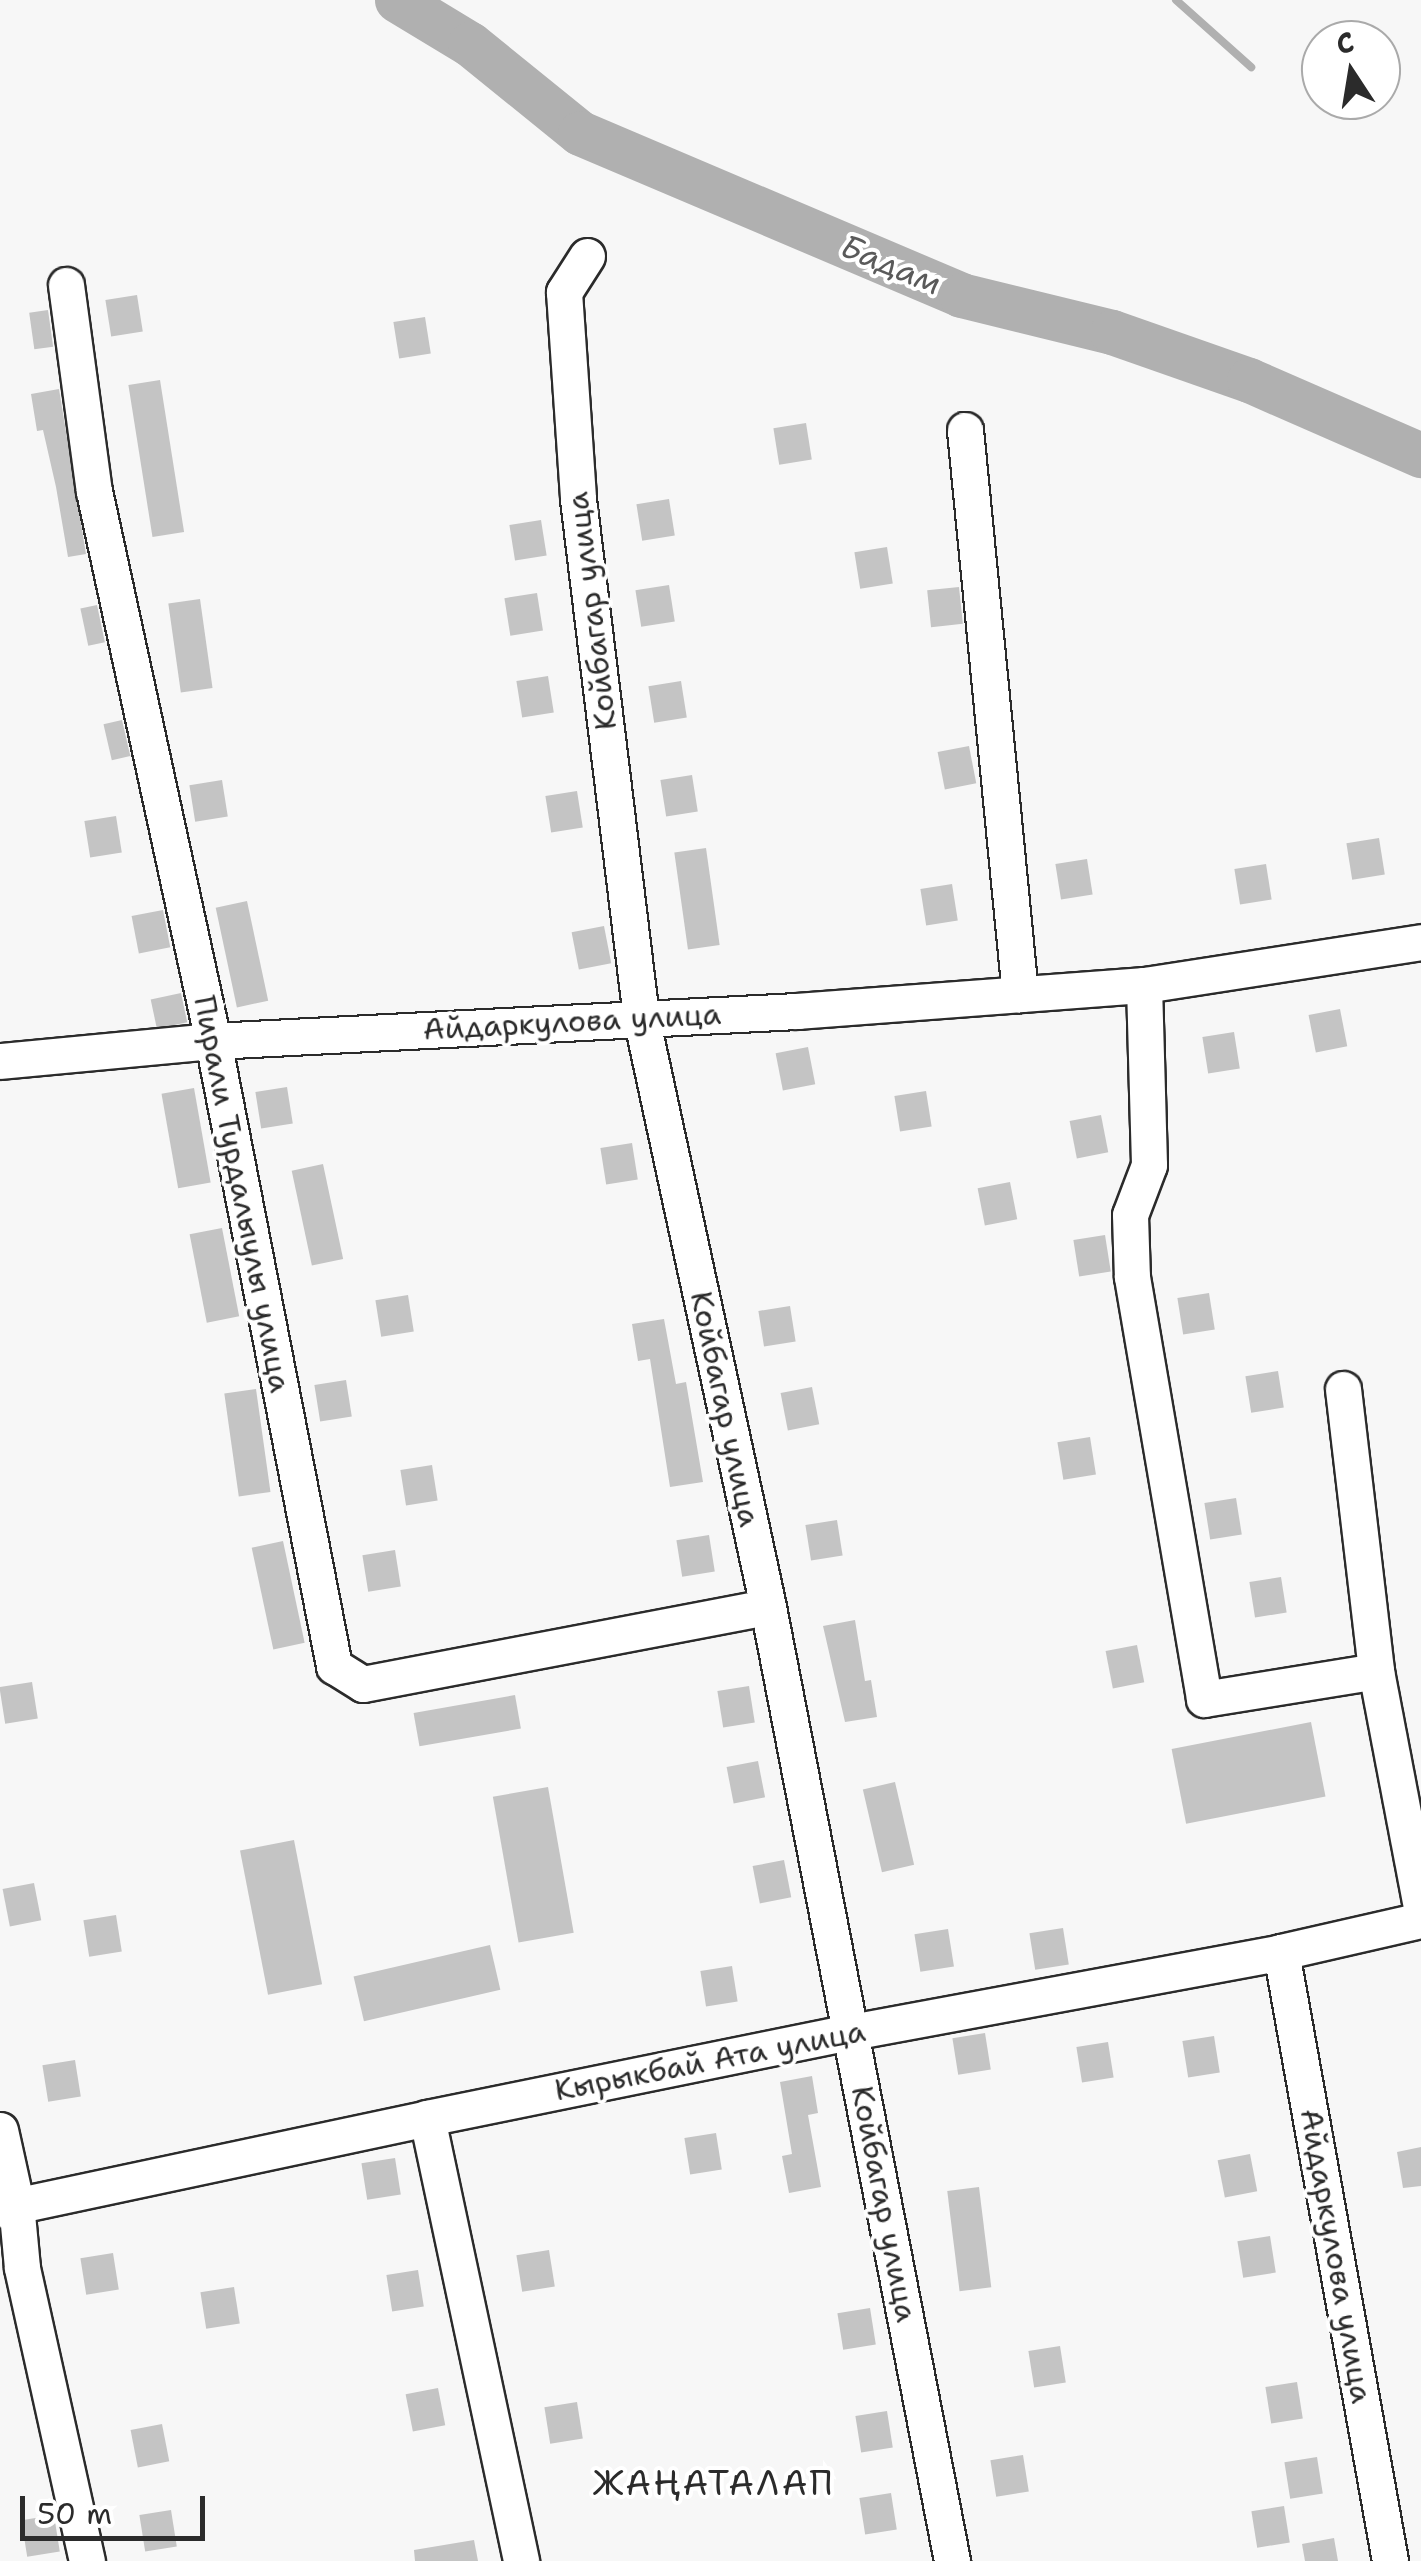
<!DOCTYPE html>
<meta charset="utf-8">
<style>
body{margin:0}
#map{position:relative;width:1421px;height:2561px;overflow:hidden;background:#f7f7f7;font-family:"Shantell Sans",sans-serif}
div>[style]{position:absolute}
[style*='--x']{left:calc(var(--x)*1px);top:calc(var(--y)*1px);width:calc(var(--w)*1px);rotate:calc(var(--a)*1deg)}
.stream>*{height:8px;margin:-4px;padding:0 4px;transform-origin:4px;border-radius:4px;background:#b0b0b0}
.river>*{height:45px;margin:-22.5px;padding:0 22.5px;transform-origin:22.5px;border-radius:22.5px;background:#b0b0b0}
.building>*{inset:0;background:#c4c4c4;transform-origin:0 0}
.roads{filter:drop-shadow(2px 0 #2b2b2b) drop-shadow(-2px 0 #2b2b2b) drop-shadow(0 2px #2b2b2b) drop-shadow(0 -2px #2b2b2b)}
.minor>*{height:35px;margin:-17.5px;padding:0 17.5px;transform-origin:17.5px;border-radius:17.5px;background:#fff}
span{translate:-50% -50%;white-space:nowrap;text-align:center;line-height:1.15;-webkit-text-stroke:8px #fff;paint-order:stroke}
.street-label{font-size:30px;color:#2b2b2b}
.water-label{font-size:32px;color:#5a5a5a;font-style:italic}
.quarter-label{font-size:35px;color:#2b2b2b;letter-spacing:2.5px}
.north{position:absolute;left:1301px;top:20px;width:100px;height:100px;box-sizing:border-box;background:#fff;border:2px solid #aaa;border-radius:50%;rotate:348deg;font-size:28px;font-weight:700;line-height:40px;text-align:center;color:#2b2b2b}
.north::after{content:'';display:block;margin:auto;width:35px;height:45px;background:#2b2b2b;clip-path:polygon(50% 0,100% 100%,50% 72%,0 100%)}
.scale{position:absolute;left:20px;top:2496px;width:185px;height:45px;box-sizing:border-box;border:5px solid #2b2b2b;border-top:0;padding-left:12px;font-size:30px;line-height:35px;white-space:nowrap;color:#2b2b2b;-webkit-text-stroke:8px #fff;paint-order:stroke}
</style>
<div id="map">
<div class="stream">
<div style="--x:1176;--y:0;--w:101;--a:41.8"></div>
</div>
<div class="river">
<div style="--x:397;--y:0;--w:85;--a:31.1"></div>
<div style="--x:470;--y:44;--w:141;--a:39"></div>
<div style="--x:580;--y:133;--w:414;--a:23"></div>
<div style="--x:961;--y:295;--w:155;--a:13.8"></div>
<div style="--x:1112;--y:332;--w:145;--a:19.3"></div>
<div style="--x:1249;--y:380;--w:188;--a:23.6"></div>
</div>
<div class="building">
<div style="left:137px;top:295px;width:37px;height:32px;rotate:81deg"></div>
<div style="left:48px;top:310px;width:37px;height:19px;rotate:82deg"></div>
<div style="left:425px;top:317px;width:37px;height:32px;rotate:81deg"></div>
<div style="left:160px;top:380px;width:154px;height:32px;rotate:81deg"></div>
<div style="clip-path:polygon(59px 389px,86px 554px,68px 557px,56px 487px,43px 430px,37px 431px,31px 394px)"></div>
<div style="left:806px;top:423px;width:37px;height:33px;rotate:81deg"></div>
<div style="left:669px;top:499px;width:37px;height:33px;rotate:81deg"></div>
<div style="left:541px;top:520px;width:36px;height:32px;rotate:81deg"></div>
<div style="left:887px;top:547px;width:37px;height:33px;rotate:81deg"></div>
<div style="left:669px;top:585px;width:37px;height:34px;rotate:81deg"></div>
<div style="left:959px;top:587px;width:37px;height:32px;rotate:84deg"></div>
<div style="left:537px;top:593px;width:38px;height:33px;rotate:81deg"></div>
<div style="left:200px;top:599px;width:90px;height:32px;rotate:82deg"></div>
<div style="left:97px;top:605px;width:38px;height:17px;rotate:78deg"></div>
<div style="left:548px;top:676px;width:37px;height:32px;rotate:81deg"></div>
<div style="left:681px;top:681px;width:37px;height:33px;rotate:81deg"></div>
<div style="left:122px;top:720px;width:37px;height:19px;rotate:77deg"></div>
<div style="left:969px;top:746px;width:38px;height:32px;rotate:79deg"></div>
<div style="left:692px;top:775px;width:37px;height:32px;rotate:81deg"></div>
<div style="left:222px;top:780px;width:37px;height:33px;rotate:81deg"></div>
<div style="left:577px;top:791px;width:37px;height:32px;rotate:81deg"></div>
<div style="left:116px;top:816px;width:37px;height:32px;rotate:81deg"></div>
<div style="left:1379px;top:838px;width:37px;height:33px;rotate:81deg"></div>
<div style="left:706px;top:848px;width:98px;height:32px;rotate:82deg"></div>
<div style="left:1087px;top:859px;width:36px;height:32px;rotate:81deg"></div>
<div style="left:1266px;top:864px;width:36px;height:32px;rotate:81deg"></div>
<div style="left:952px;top:884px;width:37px;height:32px;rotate:81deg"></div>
<div style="left:247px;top:901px;width:102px;height:32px;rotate:78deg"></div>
<div style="left:163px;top:910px;width:38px;height:32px;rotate:79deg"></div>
<div style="left:604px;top:926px;width:38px;height:33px;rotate:79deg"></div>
<div style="left:181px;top:993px;width:30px;height:31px;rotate:78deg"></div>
<div style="left:1340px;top:1009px;width:38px;height:32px;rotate:79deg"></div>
<div style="left:1234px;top:1032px;width:37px;height:32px;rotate:81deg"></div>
<div style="left:808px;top:1047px;width:38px;height:33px;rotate:79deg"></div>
<div style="left:287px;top:1087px;width:37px;height:32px;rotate:81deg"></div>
<div style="left:194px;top:1088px;width:96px;height:33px;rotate:80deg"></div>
<div style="left:926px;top:1091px;width:36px;height:32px;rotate:81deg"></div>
<div style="left:1101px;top:1115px;width:38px;height:32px;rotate:79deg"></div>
<div style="left:632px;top:1143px;width:37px;height:32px;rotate:81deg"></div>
<div style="left:323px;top:1164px;width:97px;height:32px;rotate:78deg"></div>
<div style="left:1010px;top:1182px;width:38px;height:33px;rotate:79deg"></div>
<div style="left:222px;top:1228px;width:90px;height:33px;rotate:79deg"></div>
<div style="left:1105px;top:1235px;width:37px;height:32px;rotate:81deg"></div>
<div style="left:1209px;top:1293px;width:37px;height:32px;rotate:81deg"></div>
<div style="left:408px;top:1295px;width:37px;height:33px;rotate:81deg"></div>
<div style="left:790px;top:1306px;width:36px;height:32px;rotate:81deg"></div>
<div style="clip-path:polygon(664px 1319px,676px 1384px,686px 1382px,703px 1482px,670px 1487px,650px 1359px,638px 1361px,632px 1324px)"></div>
<div style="left:1278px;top:1371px;width:37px;height:33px;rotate:81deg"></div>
<div style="left:346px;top:1380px;width:37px;height:32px;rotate:81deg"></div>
<div style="left:812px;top:1387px;width:38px;height:32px;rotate:79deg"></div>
<div style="left:256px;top:1389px;width:104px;height:32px;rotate:82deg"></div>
<div style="left:1090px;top:1437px;width:38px;height:33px;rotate:81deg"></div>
<div style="left:432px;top:1465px;width:36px;height:32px;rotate:81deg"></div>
<div style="left:1236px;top:1498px;width:37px;height:32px;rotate:81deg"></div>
<div style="left:837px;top:1520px;width:36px;height:32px;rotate:81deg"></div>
<div style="left:709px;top:1535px;width:37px;height:33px;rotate:81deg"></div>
<div style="left:283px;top:1541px;width:104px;height:32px;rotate:78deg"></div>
<div style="left:395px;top:1550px;width:37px;height:33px;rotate:81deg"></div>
<div style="left:1281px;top:1577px;width:36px;height:32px;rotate:81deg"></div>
<div style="clip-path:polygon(855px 1620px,865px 1681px,871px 1680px,877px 1717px,845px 1722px,823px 1626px)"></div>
<div style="left:1137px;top:1645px;width:38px;height:32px;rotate:79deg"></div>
<div style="left:32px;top:1682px;width:37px;height:33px;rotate:81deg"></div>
<div style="left:749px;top:1686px;width:37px;height:32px;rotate:81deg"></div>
<div style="left:515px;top:1695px;width:34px;height:103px;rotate:80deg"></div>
<div style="left:1311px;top:1722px;width:76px;height:142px;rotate:79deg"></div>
<div style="left:758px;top:1761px;width:37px;height:32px;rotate:79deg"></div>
<div style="left:895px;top:1782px;width:85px;height:33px;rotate:77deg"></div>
<div style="left:548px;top:1787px;width:148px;height:56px;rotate:80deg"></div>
<div style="left:294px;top:1840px;width:147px;height:55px;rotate:79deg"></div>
<div style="left:784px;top:1860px;width:38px;height:32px;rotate:79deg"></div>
<div style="left:34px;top:1883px;width:38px;height:32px;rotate:79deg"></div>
<div style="left:116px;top:1915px;width:37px;height:33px;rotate:81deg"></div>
<div style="left:1063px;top:1928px;width:37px;height:34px;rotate:81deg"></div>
<div style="left:948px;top:1929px;width:38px;height:34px;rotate:81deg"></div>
<div style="left:490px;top:1945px;width:46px;height:140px;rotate:77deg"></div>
<div style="left:732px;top:1966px;width:36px;height:32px;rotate:81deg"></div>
<div style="left:985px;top:2033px;width:37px;height:33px;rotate:81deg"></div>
<div style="left:1214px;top:2036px;width:37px;height:32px;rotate:81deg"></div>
<div style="left:1108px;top:2042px;width:36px;height:32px;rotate:81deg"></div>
<div style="left:75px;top:2060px;width:37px;height:33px;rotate:81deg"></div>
<div style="clip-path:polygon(812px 2076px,818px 2113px,808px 2115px,821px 2187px,789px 2193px,782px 2156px,792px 2154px,780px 2082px)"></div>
<div style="left:716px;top:2133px;width:37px;height:32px;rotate:81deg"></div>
<div style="clip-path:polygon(1421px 2147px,1421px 2186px,1403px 2188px,1397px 2152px)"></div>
<div style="left:1250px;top:2154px;width:38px;height:33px;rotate:79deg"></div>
<div style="left:395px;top:2158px;width:37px;height:34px;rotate:81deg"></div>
<div style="left:979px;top:2187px;width:101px;height:32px;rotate:83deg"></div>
<div style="left:1270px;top:2236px;width:37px;height:33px;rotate:81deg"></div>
<div style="left:549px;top:2250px;width:37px;height:33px;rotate:81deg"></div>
<div style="left:113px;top:2253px;width:37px;height:33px;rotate:81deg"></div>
<div style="left:418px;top:2270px;width:37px;height:32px;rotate:81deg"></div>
<div style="left:234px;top:2287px;width:37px;height:34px;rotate:81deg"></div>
<div style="left:870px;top:2308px;width:37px;height:33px;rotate:81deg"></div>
<div style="left:1060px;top:2346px;width:37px;height:32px;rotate:81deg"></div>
<div style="left:1297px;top:2382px;width:37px;height:32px;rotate:81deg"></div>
<div style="left:438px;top:2388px;width:38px;height:33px;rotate:79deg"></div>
<div style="left:577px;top:2402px;width:37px;height:33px;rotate:81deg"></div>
<div style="left:887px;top:2411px;width:37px;height:32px;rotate:81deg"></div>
<div style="left:162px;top:2424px;width:38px;height:32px;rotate:79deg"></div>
<div style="left:1023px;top:2455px;width:37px;height:33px;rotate:81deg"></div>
<div style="left:1317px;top:2457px;width:37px;height:33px;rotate:81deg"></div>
<div style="left:891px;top:2493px;width:37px;height:32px;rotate:81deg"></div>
<div style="left:1284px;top:2506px;width:37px;height:33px;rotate:81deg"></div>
<div style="left:171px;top:2510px;width:37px;height:32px;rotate:81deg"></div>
<div style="left:54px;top:2515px;width:37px;height:33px;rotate:81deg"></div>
<div style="clip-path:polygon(1334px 2538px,1338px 2561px,1305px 2561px,1302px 2544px)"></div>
<div style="clip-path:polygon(474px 2540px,478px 2561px,415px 2561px,414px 2550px)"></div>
</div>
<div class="roads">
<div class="minor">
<div style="--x:587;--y:256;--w:43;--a:122.6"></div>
<div style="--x:564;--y:292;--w:207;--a:86.1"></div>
<div style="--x:578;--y:499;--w:522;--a:83.07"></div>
<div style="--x:641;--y:1017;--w:604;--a:77.85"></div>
<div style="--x:768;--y:1607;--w:972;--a:79.08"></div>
<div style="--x:66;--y:285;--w:208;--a:82.3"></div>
<div style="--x:94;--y:491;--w:563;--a:77.79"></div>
<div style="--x:213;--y:1041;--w:637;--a:79.04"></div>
<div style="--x:334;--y:1666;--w:34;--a:32"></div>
<div style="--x:363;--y:1684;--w:412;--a:-10.8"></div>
<div style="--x:965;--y:430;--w:567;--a:84.43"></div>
<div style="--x:1144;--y:985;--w:180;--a:88.4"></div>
<div style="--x:1149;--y:1165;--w:53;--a:110.8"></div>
<div style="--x:1130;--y:1215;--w:62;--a:88.2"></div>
<div style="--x:1132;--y:1277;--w:428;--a:80.3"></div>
<div style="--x:1204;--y:1699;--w:174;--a:-9.2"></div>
<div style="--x:1376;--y:1671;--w:240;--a:79.2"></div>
<div style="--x:0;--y:1061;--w:214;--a:-5.4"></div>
<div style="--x:213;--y:1041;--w:585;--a:-2.94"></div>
<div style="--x:797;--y:1011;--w:348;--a:-4.3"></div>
<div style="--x:1144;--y:985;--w:280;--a:-8.8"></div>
<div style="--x:1343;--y:1389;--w:284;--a:83.3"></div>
<div style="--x:1281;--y:1952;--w:619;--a:79.85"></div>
<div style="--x:427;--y:2118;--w:453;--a:78"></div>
<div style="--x:0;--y:2130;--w:75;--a:77.6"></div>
<div style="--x:16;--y:2203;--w:65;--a:84.7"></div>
<div style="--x:22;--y:2268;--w:300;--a:77.5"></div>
<div style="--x:0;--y:2209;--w:437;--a:-12"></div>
<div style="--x:427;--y:2118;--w:433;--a:-11.5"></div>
<div style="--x:851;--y:2032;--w:437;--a:-10.5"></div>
<div style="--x:1281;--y:1952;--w:144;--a:-12.9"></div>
</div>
</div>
<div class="street-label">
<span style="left:592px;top:611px;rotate:-97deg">Койбагар улица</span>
<span style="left:572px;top:1022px;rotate:-3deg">Айдаркулова улица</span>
<span style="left:242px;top:1194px;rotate:79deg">Пирали Турдалыулы улица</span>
<span style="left:725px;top:1409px;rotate:78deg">Койбагар улица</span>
<span style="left:710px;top:2061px;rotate:-11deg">Кырыкбай Ата улица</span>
<span style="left:884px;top:2204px;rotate:79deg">Койбагар улица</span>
<span style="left:1336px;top:2256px;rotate:80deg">Айдаркулова улица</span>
</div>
<div class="water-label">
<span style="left:891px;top:265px;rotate:23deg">Бадам</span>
</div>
<div class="quarter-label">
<span style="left:714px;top:2483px">ЖАҢАТАЛАП</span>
</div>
<div class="north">С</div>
<div class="scale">50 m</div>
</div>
